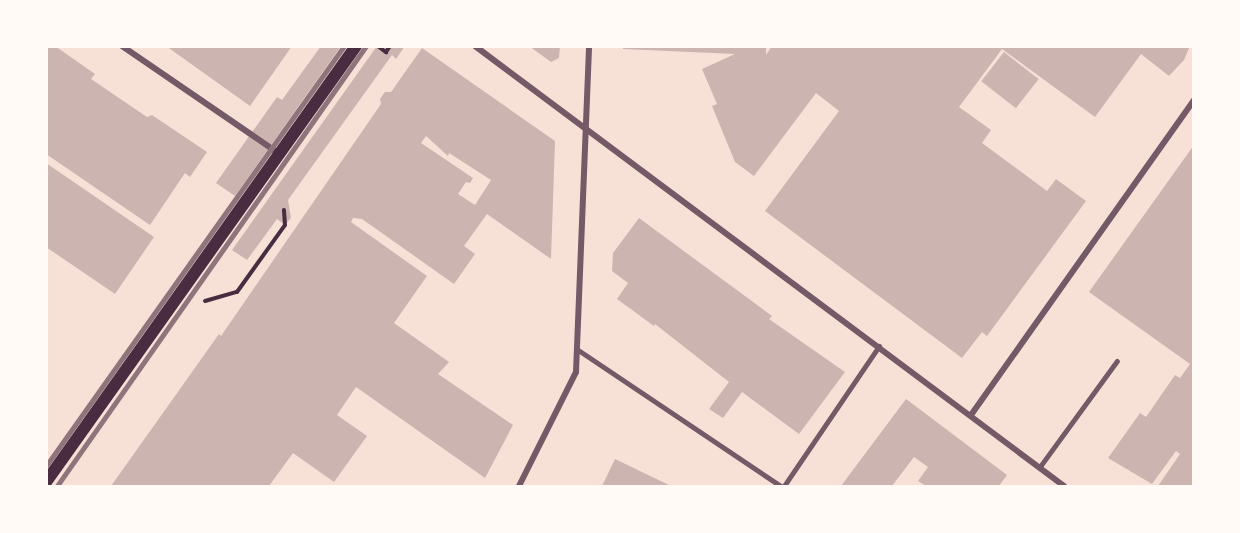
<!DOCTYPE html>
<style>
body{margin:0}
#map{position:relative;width:1240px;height:533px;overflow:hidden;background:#f7e1d7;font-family:Poppins,sans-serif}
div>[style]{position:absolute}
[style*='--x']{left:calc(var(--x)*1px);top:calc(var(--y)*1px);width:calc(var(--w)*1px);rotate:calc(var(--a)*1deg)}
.building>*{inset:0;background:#ccb4b1;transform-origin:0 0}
.path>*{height:4px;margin:-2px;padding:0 2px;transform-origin:2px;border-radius:2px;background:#4a2c40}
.service>*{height:4.5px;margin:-2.25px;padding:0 2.25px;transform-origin:2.25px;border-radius:2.25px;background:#755966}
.minor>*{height:6px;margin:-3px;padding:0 3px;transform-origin:3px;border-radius:3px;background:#755966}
.secondary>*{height:12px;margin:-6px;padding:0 6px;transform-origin:6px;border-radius:6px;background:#4a2c40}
.rail>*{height:4.5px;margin:-2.25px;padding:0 2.25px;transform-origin:2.25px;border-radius:2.25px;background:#8f747c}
span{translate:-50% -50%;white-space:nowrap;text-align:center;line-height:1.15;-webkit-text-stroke:4.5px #fffaf5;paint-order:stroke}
.frame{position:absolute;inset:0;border:48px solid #fffaf5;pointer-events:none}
</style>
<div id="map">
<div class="building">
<div style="clip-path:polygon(46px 46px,55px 46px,95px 74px,91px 79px,147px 117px,152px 115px,207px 152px,190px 177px,185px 173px,150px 225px,46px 154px)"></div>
<div style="clip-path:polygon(166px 46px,292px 46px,250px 106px)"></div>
<div style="clip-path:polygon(321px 46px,341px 46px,235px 196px,216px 183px,277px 97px,282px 100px)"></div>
<div style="clip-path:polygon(377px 46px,405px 46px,396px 59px,392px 55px,288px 200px,291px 218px,285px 225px,277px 219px,247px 260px,232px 250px)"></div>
<div style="clip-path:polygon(529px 46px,560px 46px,559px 58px,551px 62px)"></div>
<div style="clip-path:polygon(623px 46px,766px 46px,766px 55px,772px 46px,1190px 46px,1184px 60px,1169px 76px,1141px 54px,1095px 117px,1002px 49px,959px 107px,991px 130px,982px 143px,1047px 191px,1056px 179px,1086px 201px,987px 336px,982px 332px,962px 358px,765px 211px,839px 111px,816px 93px,754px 176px,735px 162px,712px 106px,717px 104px,702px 69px,735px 54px,623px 49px)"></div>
<div style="clip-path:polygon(evenodd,422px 48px,555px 141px,551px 259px,487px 214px,464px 246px,475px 254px,454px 284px,362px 219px,353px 218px,351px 222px,427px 276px,394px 323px,449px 362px,438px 374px,513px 425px,485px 478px,356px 387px,337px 415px,367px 436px,334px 482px,293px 453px,269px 486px,111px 486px,219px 334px,221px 336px,381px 104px,380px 99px,385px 92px,391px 92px,422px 48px,426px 136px,448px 156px,449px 153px,491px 180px,475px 205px,458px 194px,466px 182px,470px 183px,473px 178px,421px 143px,426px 136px)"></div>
<div style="left:1004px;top:52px;width:44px;height:37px;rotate:38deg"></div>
<div style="clip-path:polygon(1194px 145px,1194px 486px,1158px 486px,1180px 454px,1176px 451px,1152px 484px,1108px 458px,1140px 413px,1146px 417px,1175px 375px,1180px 378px,1190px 364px,1089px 292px)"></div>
<div style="clip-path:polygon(46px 163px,154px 237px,115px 294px,46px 247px)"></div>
<div style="clip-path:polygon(639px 218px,772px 316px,769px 319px,845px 372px,799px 434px,742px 392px,723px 418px,709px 409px,729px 382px,655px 324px,654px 326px,617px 299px,628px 283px,612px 271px,613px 253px)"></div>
<div style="clip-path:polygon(906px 399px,1007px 475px,999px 486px,926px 486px,918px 481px,928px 467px,914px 457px,892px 486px,841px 486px)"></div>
<div style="clip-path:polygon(615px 459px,671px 486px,602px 486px)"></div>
</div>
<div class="path">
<div style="--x:379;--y:47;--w:9;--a:36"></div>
<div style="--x:386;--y:52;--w:7;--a:-56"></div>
<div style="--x:205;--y:301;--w:33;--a:-16"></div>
<div style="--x:237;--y:292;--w:82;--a:-54.4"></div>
<div style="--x:285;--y:225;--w:15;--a:-94"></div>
</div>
<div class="service">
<div style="--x:577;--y:349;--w:246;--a:33.9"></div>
<div style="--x:1039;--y:468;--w:132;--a:-53.9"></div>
<div style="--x:784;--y:486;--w:169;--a:-55.8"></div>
</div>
<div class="minor">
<div style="--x:122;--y:46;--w:191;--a:34.4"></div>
<div style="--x:475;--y:46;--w:735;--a:36.76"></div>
<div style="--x:971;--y:415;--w:386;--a:-54.7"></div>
<div style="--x:519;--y:486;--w:127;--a:-63.4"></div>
<div style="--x:576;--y:372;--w:326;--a:-87.7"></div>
</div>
<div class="secondary">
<div style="--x:46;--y:482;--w:535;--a:-54.59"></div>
</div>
<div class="rail">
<div style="--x:46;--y:466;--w:515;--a:-54.64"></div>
<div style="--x:57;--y:486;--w:538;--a:-54.92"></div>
</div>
<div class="frame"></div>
</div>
